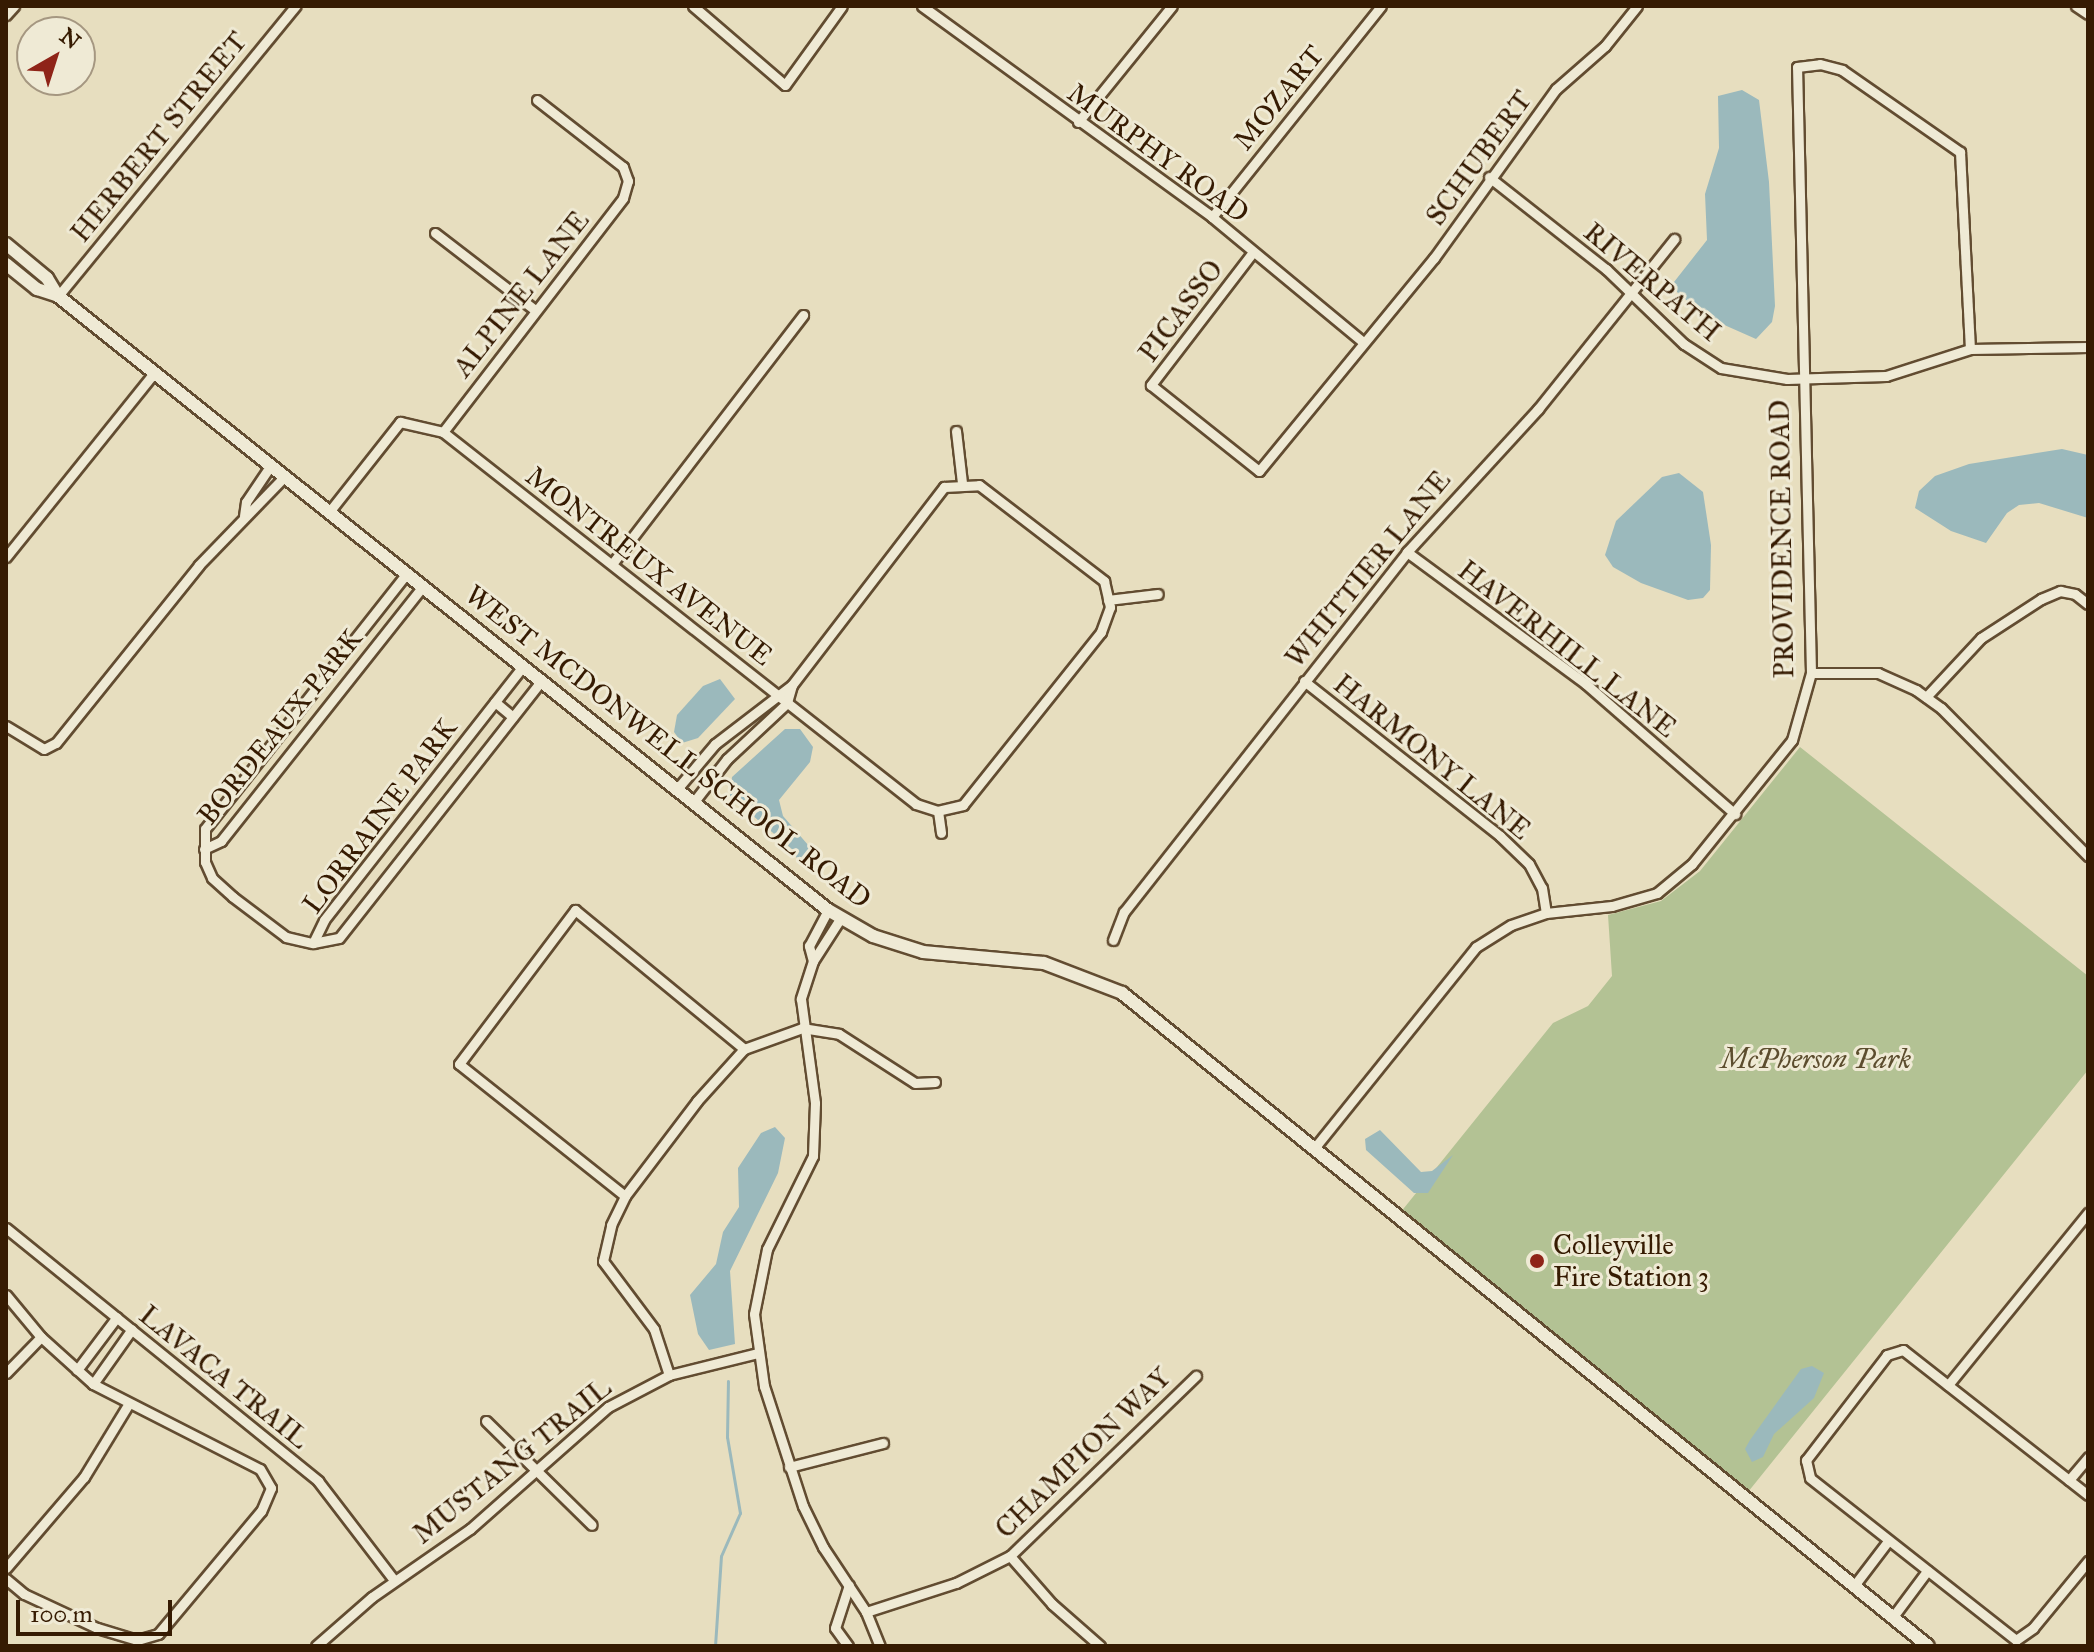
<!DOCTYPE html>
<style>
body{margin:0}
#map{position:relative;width:2094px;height:1652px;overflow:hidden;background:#e7debf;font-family:"IM FELL Great Primer",serif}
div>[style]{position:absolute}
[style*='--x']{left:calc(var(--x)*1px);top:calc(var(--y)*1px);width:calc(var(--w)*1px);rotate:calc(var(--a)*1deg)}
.green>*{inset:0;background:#b3c294}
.water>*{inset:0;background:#9bb9bc}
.stream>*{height:3px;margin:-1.5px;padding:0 1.5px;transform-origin:1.5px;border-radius:1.5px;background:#9bb9bc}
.roads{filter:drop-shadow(2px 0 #624c31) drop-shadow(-2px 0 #624c31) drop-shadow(0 2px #624c31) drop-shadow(0 -2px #624c31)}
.minor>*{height:9px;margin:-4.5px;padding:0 4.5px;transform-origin:4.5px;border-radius:4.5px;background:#efead5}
.secondary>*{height:12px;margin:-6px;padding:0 6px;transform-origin:6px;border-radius:6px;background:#efead5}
.dots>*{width:22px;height:22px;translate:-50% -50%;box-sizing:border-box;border:4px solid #efead5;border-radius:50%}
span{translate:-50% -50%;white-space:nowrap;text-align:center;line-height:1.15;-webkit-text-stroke:6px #efead5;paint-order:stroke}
.street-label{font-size:28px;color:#361b02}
.park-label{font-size:28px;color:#5c4d2e;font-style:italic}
.poi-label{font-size:28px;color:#361b02}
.left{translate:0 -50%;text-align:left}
.frame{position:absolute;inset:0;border:8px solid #361b02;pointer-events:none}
.north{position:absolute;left:16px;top:16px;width:80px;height:80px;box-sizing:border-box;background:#efead5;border:2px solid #a59781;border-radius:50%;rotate:39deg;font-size:22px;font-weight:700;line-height:32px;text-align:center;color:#361b02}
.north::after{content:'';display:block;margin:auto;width:28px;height:36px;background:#8f2418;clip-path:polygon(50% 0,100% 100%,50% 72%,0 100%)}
.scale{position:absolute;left:16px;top:1600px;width:156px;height:36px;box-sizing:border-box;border:4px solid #361b02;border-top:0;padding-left:10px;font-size:24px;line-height:28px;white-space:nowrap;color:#361b02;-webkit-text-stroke:6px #efead5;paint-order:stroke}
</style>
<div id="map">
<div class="green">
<div style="clip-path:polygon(1800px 747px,2088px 976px,2088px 1070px,1744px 1497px,1400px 1213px,1553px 1023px,1588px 1006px,1612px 976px,1608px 915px,1661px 901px,1700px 871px)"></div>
</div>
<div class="water">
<div style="clip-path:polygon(1742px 90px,1759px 100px,1769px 182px,1775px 306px,1772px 322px,1756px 339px,1704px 316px,1677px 292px,1674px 282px,1707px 240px,1705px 194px,1719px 148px,1718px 96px)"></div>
<div style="clip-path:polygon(2062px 449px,2088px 455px,2088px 518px,2039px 503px,2019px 505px,2007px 513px,1986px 543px,1951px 531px,1915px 508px,1919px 491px,1935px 476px,1969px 464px)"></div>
<div style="clip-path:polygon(1679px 473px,1703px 492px,1711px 545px,1710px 590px,1703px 598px,1688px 600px,1641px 583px,1613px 567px,1605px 555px,1616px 521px,1662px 477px)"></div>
<div style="clip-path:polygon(720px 679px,735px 699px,698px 738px,682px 743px,674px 732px,677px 715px,703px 686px)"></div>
<div style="clip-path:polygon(785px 729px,800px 729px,813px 747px,810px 762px,779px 800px,783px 816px,815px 853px,807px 866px,800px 865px,793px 850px,730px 796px,732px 777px)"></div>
<div style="clip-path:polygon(775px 1127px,785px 1138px,778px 1173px,730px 1271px,735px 1344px,709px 1350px,698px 1334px,690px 1295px,716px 1264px,723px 1232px,739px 1207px,738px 1168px,761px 1133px)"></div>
<div style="clip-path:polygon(1380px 1130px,1421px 1172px,1432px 1171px,1453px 1155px,1428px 1193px,1414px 1193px,1366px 1150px,1365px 1139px)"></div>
<div style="clip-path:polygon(1812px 1366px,1824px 1373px,1814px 1398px,1774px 1434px,1763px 1457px,1752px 1462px,1745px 1449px,1750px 1440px,1801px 1369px)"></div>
</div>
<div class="stream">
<div style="--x:715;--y:1646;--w:90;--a:-86.2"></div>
<div style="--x:721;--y:1556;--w:47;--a:-66.2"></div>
<div style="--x:740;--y:1513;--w:77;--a:-99.7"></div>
<div style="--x:727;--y:1437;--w:56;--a:-89"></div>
</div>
<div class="roads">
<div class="minor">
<div style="--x:693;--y:6;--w:121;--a:40.7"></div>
<div style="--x:785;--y:85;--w:97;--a:-54.2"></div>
<div style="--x:922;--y:6;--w:359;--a:36"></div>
<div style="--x:1212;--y:217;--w:196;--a:39.6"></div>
<div style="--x:2076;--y:6;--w:14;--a:34"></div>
<div style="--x:6;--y:15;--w:12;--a:-48"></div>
<div style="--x:1078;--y:122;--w:149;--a:-51"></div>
<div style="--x:1489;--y:177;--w:149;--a:38.2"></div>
<div style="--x:1606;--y:269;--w:108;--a:43.9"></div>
<div style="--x:1684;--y:344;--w:44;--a:33"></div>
<div style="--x:1721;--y:368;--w:67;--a:9.5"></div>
<div style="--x:1787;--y:379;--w:99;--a:-1.7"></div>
<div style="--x:1886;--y:376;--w:88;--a:-17.8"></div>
<div style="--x:1970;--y:349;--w:118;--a:-1"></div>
<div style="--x:1212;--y:217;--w:270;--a:-51.3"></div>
<div style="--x:435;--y:233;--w:126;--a:37.6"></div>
<div style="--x:1253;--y:252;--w:168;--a:127.5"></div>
<div style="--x:1151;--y:385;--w:138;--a:38.5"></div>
<div style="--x:1259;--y:471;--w:276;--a:-50.6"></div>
<div style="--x:1434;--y:258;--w:208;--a:-54.2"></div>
<div style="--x:1556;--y:89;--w:65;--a:-41.3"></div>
<div style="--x:1605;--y:46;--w:51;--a:-51.3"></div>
<div style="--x:58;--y:296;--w:375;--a:-50.7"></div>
<div style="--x:956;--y:431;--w:52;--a:83.4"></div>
<div style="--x:443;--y:432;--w:295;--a:-52.4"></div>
<div style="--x:623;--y:198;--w:18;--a:-74"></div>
<div style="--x:628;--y:181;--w:15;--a:-110"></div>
<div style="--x:623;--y:167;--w:109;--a:-142.1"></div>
<div style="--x:329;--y:512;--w:115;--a:-51.7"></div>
<div style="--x:400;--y:422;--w:44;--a:13.1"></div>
<div style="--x:443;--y:432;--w:602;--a:38.18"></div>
<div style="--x:916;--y:804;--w:23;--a:18"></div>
<div style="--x:244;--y:516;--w:14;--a:-82"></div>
<div style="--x:246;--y:502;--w:45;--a:-56"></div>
<div style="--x:1407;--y:552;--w:222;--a:36.4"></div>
<div style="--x:1586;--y:684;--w:198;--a:41.1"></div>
<div style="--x:6;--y:557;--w:236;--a:-51.2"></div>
<div style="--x:612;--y:564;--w:314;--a:-52.5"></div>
<div style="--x:407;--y:573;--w:326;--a:128.3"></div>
<div style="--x:205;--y:829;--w:33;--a:90"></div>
<div style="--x:205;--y:862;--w:17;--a:66"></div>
<div style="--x:212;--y:878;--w:28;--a:42"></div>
<div style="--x:233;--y:897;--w:66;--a:37"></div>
<div style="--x:286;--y:937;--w:28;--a:13"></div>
<div style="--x:313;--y:943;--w:26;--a:-11"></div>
<div style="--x:339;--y:938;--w:327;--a:-51.8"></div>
<div style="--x:1108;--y:600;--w:50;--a:-6.8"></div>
<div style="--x:1811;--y:673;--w:67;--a:0"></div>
<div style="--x:1878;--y:673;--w:42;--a:24.1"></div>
<div style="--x:1916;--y:690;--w:31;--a:36"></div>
<div style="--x:1941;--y:708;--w:209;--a:45.2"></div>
<div style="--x:1304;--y:681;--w:250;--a:38.3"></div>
<div style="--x:1500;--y:836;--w:40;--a:44"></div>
<div style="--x:1529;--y:864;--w:27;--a:62"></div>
<div style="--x:1542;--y:888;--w:25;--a:81"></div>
<div style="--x:792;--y:685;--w:250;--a:-52.5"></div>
<div style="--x:944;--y:487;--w:35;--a:-3"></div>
<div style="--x:979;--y:485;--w:158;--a:37.5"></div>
<div style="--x:1104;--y:581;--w:27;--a:77"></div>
<div style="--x:1110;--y:607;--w:27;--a:110"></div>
<div style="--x:1101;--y:632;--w:221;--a:128.6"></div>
<div style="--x:963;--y:805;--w:26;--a:167"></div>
<div style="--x:1926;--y:697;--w:81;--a:-47"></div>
<div style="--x:1981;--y:638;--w:72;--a:-33"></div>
<div style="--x:2041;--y:599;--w:21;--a:-23"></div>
<div style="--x:2060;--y:591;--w:15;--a:11"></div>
<div style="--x:2075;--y:594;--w:16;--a:38"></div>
<div style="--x:495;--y:702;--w:23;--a:40"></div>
<div style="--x:6;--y:726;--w:44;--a:31.2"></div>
<div style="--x:44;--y:749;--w:13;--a:-27"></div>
<div style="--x:56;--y:743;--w:228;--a:-51.2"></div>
<div style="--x:199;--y:565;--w:124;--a:-46"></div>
<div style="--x:677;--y:789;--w:59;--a:-49.8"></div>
<div style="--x:715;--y:744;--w:97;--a:-37.5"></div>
<div style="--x:792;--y:685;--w:19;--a:106"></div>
<div style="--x:787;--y:703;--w:82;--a:137"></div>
<div style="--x:727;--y:759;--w:56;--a:127.7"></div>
<div style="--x:938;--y:811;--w:22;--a:82"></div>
<div style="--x:204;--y:849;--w:19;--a:-25"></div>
<div style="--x:221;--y:841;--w:325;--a:-51.6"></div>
<div style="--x:840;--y:919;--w:50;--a:122.7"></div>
<div style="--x:813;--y:961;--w:40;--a:108"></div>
<div style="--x:801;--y:999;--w:105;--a:82.3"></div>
<div style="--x:815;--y:1103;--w:53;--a:92.2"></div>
<div style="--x:813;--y:1156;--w:104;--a:116.3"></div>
<div style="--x:767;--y:1249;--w:66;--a:101.3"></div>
<div style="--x:754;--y:1314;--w:73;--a:82.1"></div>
<div style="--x:764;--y:1386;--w:126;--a:72"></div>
<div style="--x:803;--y:1506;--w:46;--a:64"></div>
<div style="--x:823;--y:1547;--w:78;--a:56.5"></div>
<div style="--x:866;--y:1612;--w:37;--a:68"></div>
<div style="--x:1113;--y:940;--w:30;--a:-69"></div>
<div style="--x:1124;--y:912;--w:458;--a:-51.8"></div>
<div style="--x:1407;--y:552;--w:194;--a:-47.5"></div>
<div style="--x:1538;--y:409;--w:218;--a:-51.3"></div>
<div style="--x:313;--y:943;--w:25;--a:-64"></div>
<div style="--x:324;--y:920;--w:323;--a:-51.9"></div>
<div style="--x:813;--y:961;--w:16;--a:-105"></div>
<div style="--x:809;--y:946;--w:41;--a:-62.2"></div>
<div style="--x:1316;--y:1146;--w:255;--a:-51.2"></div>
<div style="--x:1476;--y:947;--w:41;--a:-32.2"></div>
<div style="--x:1511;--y:925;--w:37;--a:-19"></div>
<div style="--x:1546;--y:913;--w:66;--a:-6.1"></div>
<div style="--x:1612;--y:906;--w:47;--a:-16.1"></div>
<div style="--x:1657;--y:893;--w:45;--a:-39.6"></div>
<div style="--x:1692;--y:864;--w:159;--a:-51.1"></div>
<div style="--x:1792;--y:740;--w:70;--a:-74.2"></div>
<div style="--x:1811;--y:673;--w:606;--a:-91.32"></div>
<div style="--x:1797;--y:67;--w:23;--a:-7"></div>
<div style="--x:1820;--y:64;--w:23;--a:15"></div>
<div style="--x:1842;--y:70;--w:144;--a:34.8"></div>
<div style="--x:1960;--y:152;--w:197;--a:87.1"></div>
<div style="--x:625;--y:1196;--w:212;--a:-141.5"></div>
<div style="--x:459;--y:1064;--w:193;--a:-53"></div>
<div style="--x:575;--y:910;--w:219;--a:39.4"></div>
<div style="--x:6;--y:1228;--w:402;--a:39"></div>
<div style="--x:318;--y:1481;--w:125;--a:52.5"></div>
<div style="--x:6;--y:1295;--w:55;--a:50.2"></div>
<div style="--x:41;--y:1337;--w:70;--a:42.1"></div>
<div style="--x:93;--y:1384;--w:187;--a:27"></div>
<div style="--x:260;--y:1469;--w:22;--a:60"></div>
<div style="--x:271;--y:1488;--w:25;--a:113"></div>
<div style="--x:261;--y:1511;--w:160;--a:129.9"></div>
<div style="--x:158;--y:1634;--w:22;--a:164"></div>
<div style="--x:137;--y:1640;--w:42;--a:-163.3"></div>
<div style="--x:97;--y:1628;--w:81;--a:-155"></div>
<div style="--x:24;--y:1594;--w:23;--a:-140"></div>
<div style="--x:77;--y:1370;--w:66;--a:-53"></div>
<div style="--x:6;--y:1373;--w:50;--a:-45.8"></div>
<div style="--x:669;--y:1375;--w:48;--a:-108.1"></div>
<div style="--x:654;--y:1329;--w:85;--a:-126.9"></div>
<div style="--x:603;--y:1261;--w:37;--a:-77"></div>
<div style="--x:611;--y:1225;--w:32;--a:-64"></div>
<div style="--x:625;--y:1196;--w:119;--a:-52.8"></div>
<div style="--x:697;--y:1101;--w:70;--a:-47.9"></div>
<div style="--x:744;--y:1049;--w:62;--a:-19.9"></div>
<div style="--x:802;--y:1028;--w:37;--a:9"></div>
<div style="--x:839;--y:1034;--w:90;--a:32.8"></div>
<div style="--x:915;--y:1083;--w:20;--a:-3"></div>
<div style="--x:93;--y:1384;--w:67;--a:-54.7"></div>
<div style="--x:1948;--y:1385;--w:222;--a:-50.9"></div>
<div style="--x:486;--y:1421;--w:148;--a:44.5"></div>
<div style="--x:789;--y:1467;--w:97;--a:-14.3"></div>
<div style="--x:2069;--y:1480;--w:30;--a:-50"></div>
<div style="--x:2088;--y:1495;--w:235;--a:-141.9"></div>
<div style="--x:1903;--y:1350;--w:17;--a:163"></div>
<div style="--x:1887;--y:1355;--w:133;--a:127.6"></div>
<div style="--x:1806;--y:1460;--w:18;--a:77"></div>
<div style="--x:1810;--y:1478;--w:262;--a:38.2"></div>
<div style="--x:2016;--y:1640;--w:21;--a:-35"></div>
<div style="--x:2033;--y:1628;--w:87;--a:-50.6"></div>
<div style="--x:1010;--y:1556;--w:64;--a:48.8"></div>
<div style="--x:1052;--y:1604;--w:64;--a:41.2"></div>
<div style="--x:6;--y:1568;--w:120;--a:-49.4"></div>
<div style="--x:84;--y:1477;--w:84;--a:-58.6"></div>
<div style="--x:1853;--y:1587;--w:58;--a:-52.7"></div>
<div style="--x:866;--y:1612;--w:95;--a:-17.9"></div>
<div style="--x:956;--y:1583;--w:60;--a:-26.6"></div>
<div style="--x:1010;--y:1556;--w:259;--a:-44.1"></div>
<div style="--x:1892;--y:1618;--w:59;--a:-53.3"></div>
<div style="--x:316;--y:1646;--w:74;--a:-41.2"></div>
<div style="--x:372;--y:1597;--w:119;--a:-34.8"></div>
<div style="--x:470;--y:1529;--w:184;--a:-41.5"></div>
<div style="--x:608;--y:1407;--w:69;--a:-27.7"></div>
<div style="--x:669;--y:1375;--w:92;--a:-13.9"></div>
<div style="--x:848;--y:1646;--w:22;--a:-126"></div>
<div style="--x:835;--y:1628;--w:45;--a:-72"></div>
</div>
<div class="secondary">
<div style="--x:6;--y:244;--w:53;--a:39.7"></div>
<div style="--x:47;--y:278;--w:21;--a:59"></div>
<div style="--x:58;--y:296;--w:985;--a:38.57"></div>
<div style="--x:828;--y:910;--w:52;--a:30"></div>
<div style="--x:873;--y:936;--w:52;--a:17.7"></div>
<div style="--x:923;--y:952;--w:121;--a:5.2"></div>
<div style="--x:1044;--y:963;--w:84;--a:21"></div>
<div style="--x:1122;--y:993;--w:1037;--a:39.01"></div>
<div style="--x:6;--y:264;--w:40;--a:39"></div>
<div style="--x:37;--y:289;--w:22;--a:18"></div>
</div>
</div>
<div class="dots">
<div style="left:1537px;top:1261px;background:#8f2418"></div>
</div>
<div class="street-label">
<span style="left:1279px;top:98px;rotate:-51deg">MOZART</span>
<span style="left:159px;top:137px;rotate:-51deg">HERBERT STREET</span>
<span style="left:1158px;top:153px;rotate:36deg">MURPHY ROAD</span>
<span style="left:1479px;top:158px;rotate:-54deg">SCHUBERT</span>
<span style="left:1652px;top:282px;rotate:40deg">RIVERPATH</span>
<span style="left:521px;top:294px;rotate:-52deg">ALPINE LANE</span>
<span style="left:1181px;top:311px;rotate:-53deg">PICASSO</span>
<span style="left:1782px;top:539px;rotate:-91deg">PROVIDENCE ROAD</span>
<span style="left:649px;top:566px;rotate:38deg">MONTREUX AVENUE</span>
<span style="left:1368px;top:569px;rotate:-51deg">WHITTIER LANE</span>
<span style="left:1567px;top:649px;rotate:38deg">HAVERHILL LANE</span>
<span style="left:280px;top:727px;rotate:-51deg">BORDEAUX PARK</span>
<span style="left:668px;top:747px;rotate:38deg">WEST MCDONWELL SCHOOL ROAD</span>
<span style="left:1432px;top:757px;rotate:39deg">HARMONY LANE</span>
<span style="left:380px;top:816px;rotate:-53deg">LORRAINE PARK</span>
<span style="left:224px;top:1377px;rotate:39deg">LAVACA TRAIL</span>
<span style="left:1083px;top:1453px;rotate:-44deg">CHAMPION WAY</span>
<span style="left:512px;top:1461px;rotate:-39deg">MUSTANG TRAIL</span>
</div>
<div class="park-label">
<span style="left:1816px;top:1059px">McPherson Park</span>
</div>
<div class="poi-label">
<span class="left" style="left:1553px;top:1261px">Colleyville<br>Fire Station 3</span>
</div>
<div class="frame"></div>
<div class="north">N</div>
<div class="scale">100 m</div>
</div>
